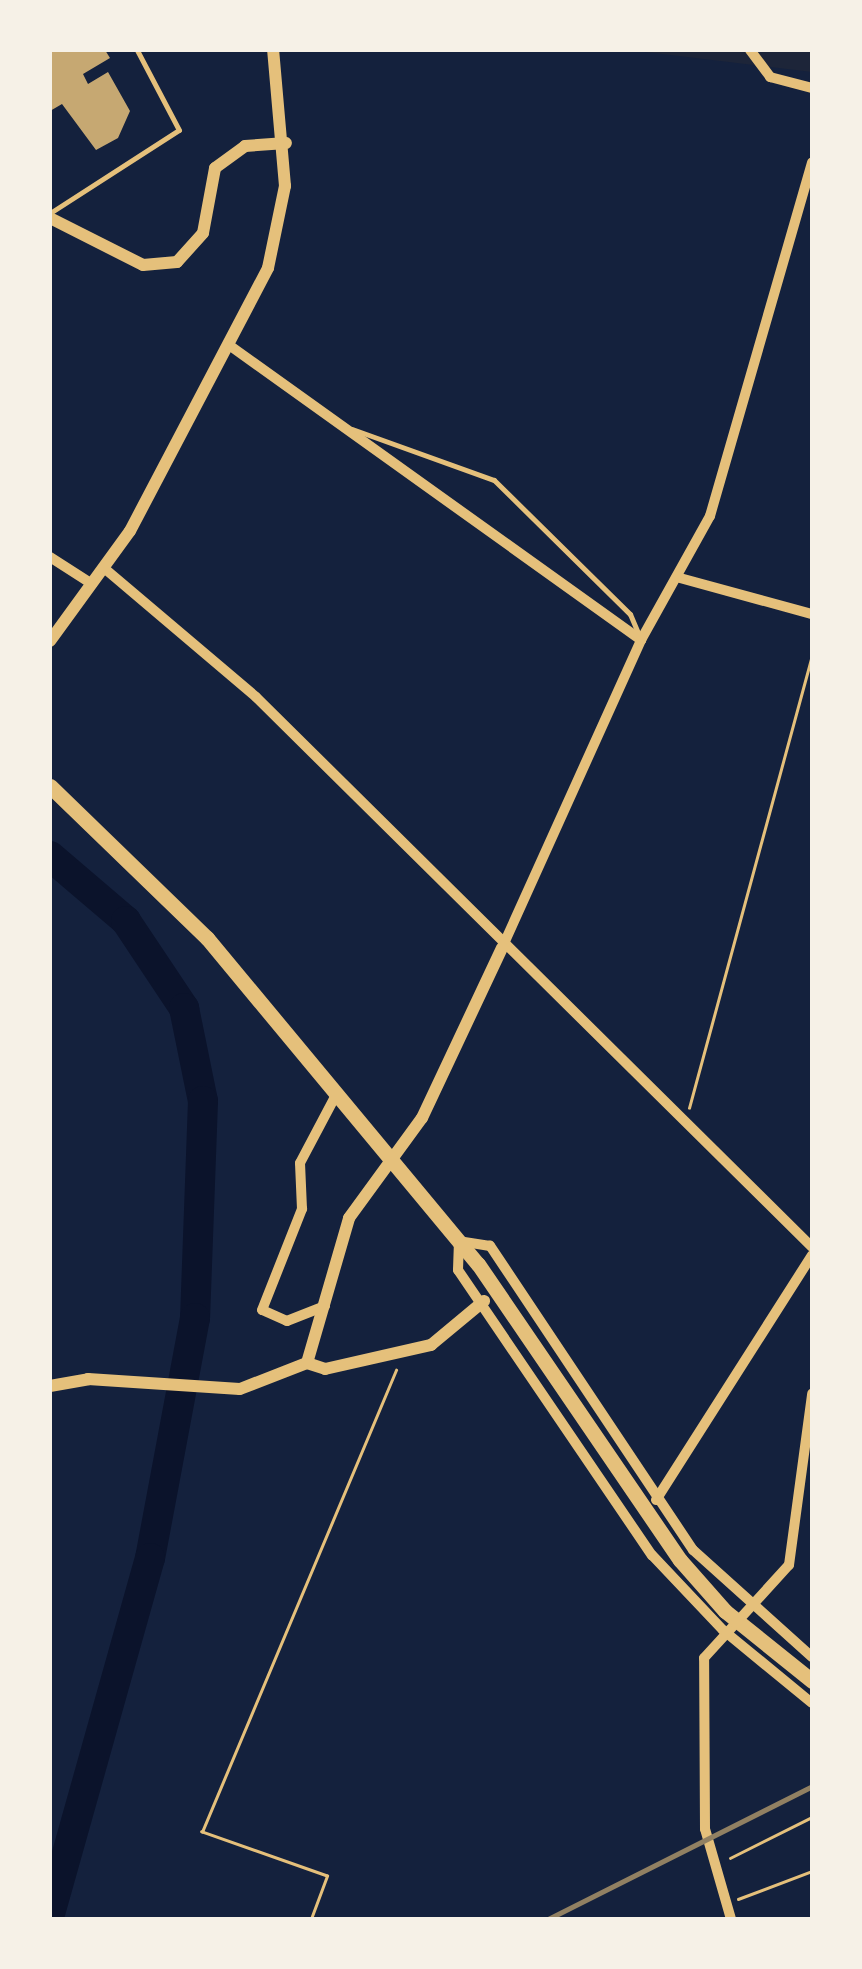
<!DOCTYPE html>
<style>
body{margin:0}
#map{position:relative;width:862px;height:1969px;overflow:hidden;background:#14213d;font-family:Manrope,sans-serif}
div>[style]{position:absolute}
[style*='--x']{left:calc(var(--x)*1px);top:calc(var(--y)*1px);width:calc(var(--w)*1px);rotate:calc(var(--a)*1deg)}
.green>*{inset:0;background:#1d2539}
.river>*{height:30px;margin:-15px;padding:0 15px;transform-origin:15px;border-radius:15px;background:#0b132b}
.building>*{inset:0;background:#c6a872}
.path>*{height:2.5px;margin:-1.25px;padding:0 1.25px;transform-origin:1.25px;border-radius:1.25px;background:#e5c07b}
.service>*{height:5px;margin:-2.5px;padding:0 2.5px;transform-origin:2.5px;border-radius:2.5px;background:#e5c07b}
.minor>*{height:10px;margin:-5px;padding:0 5px;transform-origin:5px;border-radius:5px;background:#e5c07b}
.tertiary>*{height:12px;margin:-6px;padding:0 6px;transform-origin:6px;border-radius:6px;background:#e5c07b}
.primary>*{height:15px;margin:-7.5px;padding:0 7.5px;transform-origin:7.5px;border-radius:7.5px;background:#e5c07b}
.rail>*{height:5px;margin:-2.5px;padding:0 2.5px;transform-origin:2.5px;border-radius:2.5px;background:#918062}
span{translate:-50% -50%;white-space:nowrap;text-align:center;line-height:1.15;-webkit-text-stroke:9px #f6f1e7;paint-order:stroke}
.frame{position:absolute;inset:0;border:52px solid #f6f1e7;pointer-events:none}
</style>
<div id="map">
<div class="green">
<div style="clip-path:polygon(629px 50px,812px 50px,812px 72px)"></div>
</div>
<div class="river">
<div style="--x:50;--y:856;--w:100;--a:40.5"></div>
<div style="--x:126;--y:921;--w:105;--a:56.3"></div>
<div style="--x:184;--y:1008;--w:95;--a:78.5"></div>
<div style="--x:203;--y:1101;--w:217;--a:92.1"></div>
<div style="--x:195;--y:1318;--w:244;--a:100.6"></div>
<div style="--x:150;--y:1558;--w:369;--a:105.7"></div>
</div>
<div class="building">
<div style="clip-path:polygon(50px 50px,105px 50px,110px 58px,83px 74px,88px 84px,108px 72px,130px 111px,118px 138px,96px 150px,62px 104px,50px 111px)"></div>
</div>
<div class="path">
<div style="--x:689;--y:1108;--w:469;--a:-74.8"></div>
<div style="--x:730;--y:1858;--w:92;--a:-26.6"></div>
<div style="--x:738;--y:1899;--w:79;--a:-20.7"></div>
<div style="--x:311;--y:1919;--w:46;--a:-69.6"></div>
<div style="--x:327;--y:1876;--w:133;--a:-160.6"></div>
<div style="--x:202;--y:1832;--w:501;--a:-67.22"></div>
</div>
<div class="service">
<div style="--x:50;--y:213;--w:153;--a:-32.8"></div>
<div style="--x:179;--y:130;--w:90;--a:-117.7"></div>
<div style="--x:352;--y:429;--w:151;--a:19.8"></div>
<div style="--x:494;--y:480;--w:191;--a:44.6"></div>
<div style="--x:630;--y:614;--w:26;--a:67"></div>
</div>
<div class="minor">
<div style="--x:750;--y:50;--w:34;--a:53"></div>
<div style="--x:770;--y:77;--w:43;--a:14.7"></div>
<div style="--x:229;--y:345;--w:507;--a:35.6"></div>
<div style="--x:50;--y:557;--w:50;--a:32.7"></div>
<div style="--x:104;--y:568;--w:199;--a:40.3"></div>
<div style="--x:256;--y:697;--w:782;--a:44.69"></div>
<div style="--x:680;--y:578;--w:137;--a:15.3"></div>
<div style="--x:502;--y:948;--w:338;--a:-65.7"></div>
<div style="--x:641;--y:640;--w:142;--a:-60.9"></div>
<div style="--x:710;--y:516;--w:368;--a:-73.9"></div>
<div style="--x:325;--y:1306;--w:41;--a:158.5"></div>
<div style="--x:287;--y:1321;--w:27;--a:-156"></div>
<div style="--x:262;--y:1310;--w:109;--a:-68.4"></div>
<div style="--x:302;--y:1209;--w:46;--a:-92.5"></div>
<div style="--x:300;--y:1163;--w:79;--a:-62.1"></div>
<div style="--x:656;--y:1500;--w:290;--a:-57.5"></div>
<div style="--x:812;--y:1657;--w:160;--a:-138"></div>
<div style="--x:693;--y:1550;--w:366;--a:-123.7"></div>
<div style="--x:490;--y:1246;--w:31;--a:-171"></div>
<div style="--x:459;--y:1241;--w:29;--a:92"></div>
<div style="--x:458;--y:1270;--w:345;--a:55.8"></div>
<div style="--x:652;--y:1555;--w:103;--a:46.6"></div>
<div style="--x:723;--y:1630;--w:115;--a:39.4"></div>
<div style="--x:731;--y:1919;--w:94;--a:-106.1"></div>
<div style="--x:705;--y:1829;--w:171;--a:-90.3"></div>
<div style="--x:704;--y:1658;--w:126;--a:-47.6"></div>
<div style="--x:789;--y:1565;--w:173;--a:-82.3"></div>
</div>
<div class="tertiary">
<div style="--x:50;--y:218;--w:104;--a:26.8"></div>
<div style="--x:143;--y:265;--w:34;--a:-5"></div>
<div style="--x:177;--y:262;--w:39;--a:-48"></div>
<div style="--x:203;--y:233;--w:66;--a:-79.5"></div>
<div style="--x:215;--y:168;--w:37;--a:-36"></div>
<div style="--x:245;--y:146;--w:41;--a:-4.2"></div>
<div style="--x:50;--y:641;--w:136;--a:-54"></div>
<div style="--x:130;--y:531;--w:297;--a:-62.3"></div>
<div style="--x:268;--y:268;--w:84;--a:-78.3"></div>
<div style="--x:285;--y:186;--w:137;--a:-95"></div>
<div style="--x:307;--y:1363;--w:19;--a:18"></div>
<div style="--x:325;--y:1369;--w:109;--a:-12.8"></div>
<div style="--x:431;--y:1345;--w:69;--a:-39.7"></div>
<div style="--x:50;--y:1386;--w:39;--a:-10"></div>
<div style="--x:88;--y:1379;--w:152;--a:3.8"></div>
<div style="--x:240;--y:1389;--w:72;--a:-21.2"></div>
<div style="--x:307;--y:1363;--w:151;--a:-73.8"></div>
<div style="--x:349;--y:1218;--w:124;--a:-53.9"></div>
<div style="--x:422;--y:1118;--w:188;--a:-64.8"></div>
</div>
<div class="primary">
<div style="--x:50;--y:786;--w:219;--a:44.1"></div>
<div style="--x:207;--y:938;--w:424;--a:50.3"></div>
<div style="--x:478;--y:1264;--w:358;--a:55.7"></div>
<div style="--x:680;--y:1560;--w:68;--a:48.6"></div>
<div style="--x:725;--y:1611;--w:112;--a:38.8"></div>
</div>
<div class="rail">
<div style="--x:548;--y:1919;--w:296;--a:-26.7"></div>
</div>
<div class="frame"></div>
</div>
